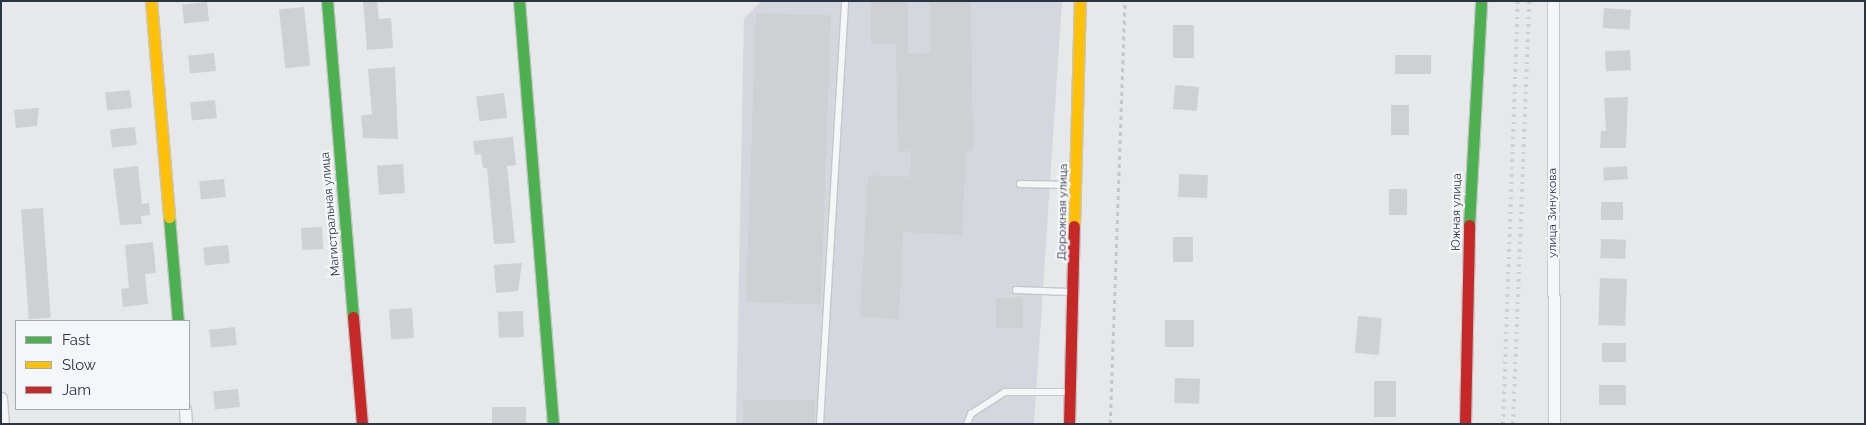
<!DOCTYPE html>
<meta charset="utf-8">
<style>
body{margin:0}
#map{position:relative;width:1866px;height:425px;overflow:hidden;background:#e6e8ea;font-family:Raleway,sans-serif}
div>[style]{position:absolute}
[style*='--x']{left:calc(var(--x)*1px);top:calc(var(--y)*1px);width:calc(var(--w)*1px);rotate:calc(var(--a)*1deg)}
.built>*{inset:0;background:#d4d7dd}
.building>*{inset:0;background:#ced0d3;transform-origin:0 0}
.path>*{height:2.5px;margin-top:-1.25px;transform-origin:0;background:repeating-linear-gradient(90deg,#c5c6ca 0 4px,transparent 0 8px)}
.roads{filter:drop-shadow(1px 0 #c4c6c8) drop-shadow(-1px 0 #c4c6c8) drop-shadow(0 1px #c4c6c8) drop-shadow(0 -1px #c4c6c8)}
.lane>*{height:5.5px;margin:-2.75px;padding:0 2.75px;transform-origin:2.75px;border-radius:2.75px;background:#f5f6f7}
.street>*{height:11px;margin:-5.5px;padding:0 5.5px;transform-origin:5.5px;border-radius:5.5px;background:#f5f6f7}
.fast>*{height:11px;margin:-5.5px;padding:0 5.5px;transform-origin:5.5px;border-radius:5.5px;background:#4caf50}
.slow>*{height:11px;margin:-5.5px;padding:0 5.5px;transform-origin:5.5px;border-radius:5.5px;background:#ffc107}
.jam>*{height:11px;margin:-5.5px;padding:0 5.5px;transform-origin:5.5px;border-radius:5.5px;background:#c62828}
.rail>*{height:4px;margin-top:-2px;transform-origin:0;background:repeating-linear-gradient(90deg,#cecfd2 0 2.5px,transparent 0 7.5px)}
span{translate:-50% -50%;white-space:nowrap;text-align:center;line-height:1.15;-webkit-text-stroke:4.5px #f4f6f9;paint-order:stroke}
.street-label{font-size:12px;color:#2b3445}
.frame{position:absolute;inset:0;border:2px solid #2b3445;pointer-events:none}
.legend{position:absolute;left:15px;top:320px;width:175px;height:90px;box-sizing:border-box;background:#f4f6f9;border:1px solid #a4a8b1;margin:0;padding:6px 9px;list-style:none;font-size:15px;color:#2b3445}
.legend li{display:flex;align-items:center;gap:10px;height:25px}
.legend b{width:25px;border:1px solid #a4a8b1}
</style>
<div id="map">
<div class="built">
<div style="clip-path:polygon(762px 1px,1062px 1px,1034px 424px,736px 424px,744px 18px)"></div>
</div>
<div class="building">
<div style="clip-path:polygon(363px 1px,377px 1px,379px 19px,391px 18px,393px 48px,367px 50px)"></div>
<div style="clip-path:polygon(871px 1px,908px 1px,908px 54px,931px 53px,930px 1px,971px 1px,973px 151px,966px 151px,962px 235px,903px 232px,899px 319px,860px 317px,868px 175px,910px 177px,911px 151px,898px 152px,896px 44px,871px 44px)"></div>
<div style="left:207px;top:2px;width:19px;height:25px;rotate:84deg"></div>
<div style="left:304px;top:7px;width:59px;height:25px;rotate:84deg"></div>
<div style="left:1604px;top:8px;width:27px;height:20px;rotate:4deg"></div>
<div style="left:756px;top:13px;width:75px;height:289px;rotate:2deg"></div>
<div style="left:1173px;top:25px;width:21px;height:33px"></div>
<div style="left:1630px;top:50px;width:20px;height:25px;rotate:87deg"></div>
<div style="left:214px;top:53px;width:18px;height:26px;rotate:84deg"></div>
<div style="left:1395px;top:55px;width:36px;height:19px"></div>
<div style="clip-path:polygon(395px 67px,398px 139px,363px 138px,361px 116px,372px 114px,368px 69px)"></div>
<div style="left:1175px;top:85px;width:24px;height:24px;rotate:5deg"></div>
<div style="left:130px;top:90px;width:18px;height:25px;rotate:84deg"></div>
<div style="left:504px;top:93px;width:25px;height:28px;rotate:83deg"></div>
<div style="clip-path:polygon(1628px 97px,1626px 148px,1600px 148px,1601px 131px,1606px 131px,1604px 98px)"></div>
<div style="left:215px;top:100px;width:18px;height:25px;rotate:84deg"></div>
<div style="left:1391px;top:105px;width:18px;height:30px"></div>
<div style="clip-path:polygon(39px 108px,37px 126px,16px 128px,14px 110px)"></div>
<div style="left:135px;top:127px;width:18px;height:25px;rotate:84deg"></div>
<div style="clip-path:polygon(513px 137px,516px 165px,507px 166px,515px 243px,494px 244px,487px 168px,483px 168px,481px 154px,475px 155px,473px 141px)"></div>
<div style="left:403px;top:164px;width:29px;height:26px;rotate:86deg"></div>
<div style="clip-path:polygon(138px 166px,142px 204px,149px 203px,150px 215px,141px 216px,142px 224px,120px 225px,113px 169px)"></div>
<div style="left:1627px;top:166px;width:13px;height:24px;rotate:86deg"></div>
<div style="left:1179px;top:174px;width:29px;height:23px;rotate:2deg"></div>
<div style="left:224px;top:179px;width:18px;height:25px;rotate:84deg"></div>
<div style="left:1389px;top:189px;width:18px;height:26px"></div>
<div style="left:1623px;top:202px;width:18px;height:22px;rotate:90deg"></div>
<div style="left:43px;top:208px;width:110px;height:22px;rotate:86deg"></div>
<div style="left:322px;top:227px;width:22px;height:21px;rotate:87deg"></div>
<div style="left:1173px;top:237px;width:20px;height:25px"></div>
<div style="left:1601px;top:239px;width:25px;height:19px;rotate:2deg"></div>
<div style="clip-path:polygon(153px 242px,156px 273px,145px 274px,148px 304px,123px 307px,121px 289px,129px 288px,125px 245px)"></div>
<div style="left:228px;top:245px;width:18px;height:25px;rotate:84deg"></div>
<div style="clip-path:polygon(522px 263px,518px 291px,496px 293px,494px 265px)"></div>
<div style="left:1600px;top:278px;width:27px;height:47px;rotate:2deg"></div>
<div style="left:996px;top:298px;width:27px;height:30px"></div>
<div style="left:412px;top:308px;width:30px;height:23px;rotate:86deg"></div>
<div style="left:523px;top:311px;width:26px;height:25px;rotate:88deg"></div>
<div style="left:1358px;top:316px;width:24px;height:37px;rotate:5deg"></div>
<div style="left:1165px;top:320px;width:29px;height:27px"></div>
<div style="left:235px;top:327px;width:18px;height:26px;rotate:84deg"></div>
<div style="left:1602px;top:343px;width:24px;height:19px"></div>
<div style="left:1175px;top:378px;width:25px;height:25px;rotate:2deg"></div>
<div style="left:1374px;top:381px;width:22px;height:36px"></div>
<div style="left:1599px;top:385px;width:27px;height:20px"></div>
<div style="left:238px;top:389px;width:18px;height:25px;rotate:84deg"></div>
<div style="left:743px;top:400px;width:72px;height:24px"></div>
<div style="left:526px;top:407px;width:17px;height:34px;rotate:90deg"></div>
</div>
<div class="path">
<div style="--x:1110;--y:424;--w:423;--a:-88"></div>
</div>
<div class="roads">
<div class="lane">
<div style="--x:1020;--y:184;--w:53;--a:1.1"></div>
<div style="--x:1016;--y:290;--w:53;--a:2.2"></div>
<div style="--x:820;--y:424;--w:424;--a:-86.6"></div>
<div style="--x:967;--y:424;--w:11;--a:-68"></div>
<div style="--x:971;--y:414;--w:40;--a:-32.9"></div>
<div style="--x:1005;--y:392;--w:62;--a:0"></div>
</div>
<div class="street">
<div style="--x:1553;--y:1;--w:423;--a:89.9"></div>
<div style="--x:1;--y:398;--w:26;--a:86"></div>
<div style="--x:185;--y:409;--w:15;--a:86"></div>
</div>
<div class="fast">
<div style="--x:327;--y:1;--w:317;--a:85.3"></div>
<div style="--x:519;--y:1;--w:424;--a:85.4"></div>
<div style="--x:169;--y:217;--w:104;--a:85.1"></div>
<div style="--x:1469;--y:225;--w:224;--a:-86.9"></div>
</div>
<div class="slow">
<div style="--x:151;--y:1;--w:217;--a:85.2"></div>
<div style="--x:1074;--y:226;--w:225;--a:-88.5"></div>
</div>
<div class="jam">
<div style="--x:353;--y:317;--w:107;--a:85.2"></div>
<div style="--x:1069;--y:424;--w:198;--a:-88.6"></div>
<div style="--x:1465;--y:424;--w:199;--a:-88.8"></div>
</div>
</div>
<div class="rail">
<div style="--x:1503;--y:424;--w:423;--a:-88"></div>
<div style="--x:1513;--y:424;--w:423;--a:-87.8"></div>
</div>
<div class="street-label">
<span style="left:1063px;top:212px;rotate:-89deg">Дорожная улица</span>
<span style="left:1457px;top:212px;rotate:-89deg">Южная улица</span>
<span style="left:1553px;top:213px;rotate:-90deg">улица Зинукова</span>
<span style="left:331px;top:214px;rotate:-95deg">Магистральная улица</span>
</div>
<div class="frame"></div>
<ul class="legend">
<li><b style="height:6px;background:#4caf50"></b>Fast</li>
<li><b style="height:6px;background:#ffc107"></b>Slow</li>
<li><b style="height:6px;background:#c62828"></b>Jam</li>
</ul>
</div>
